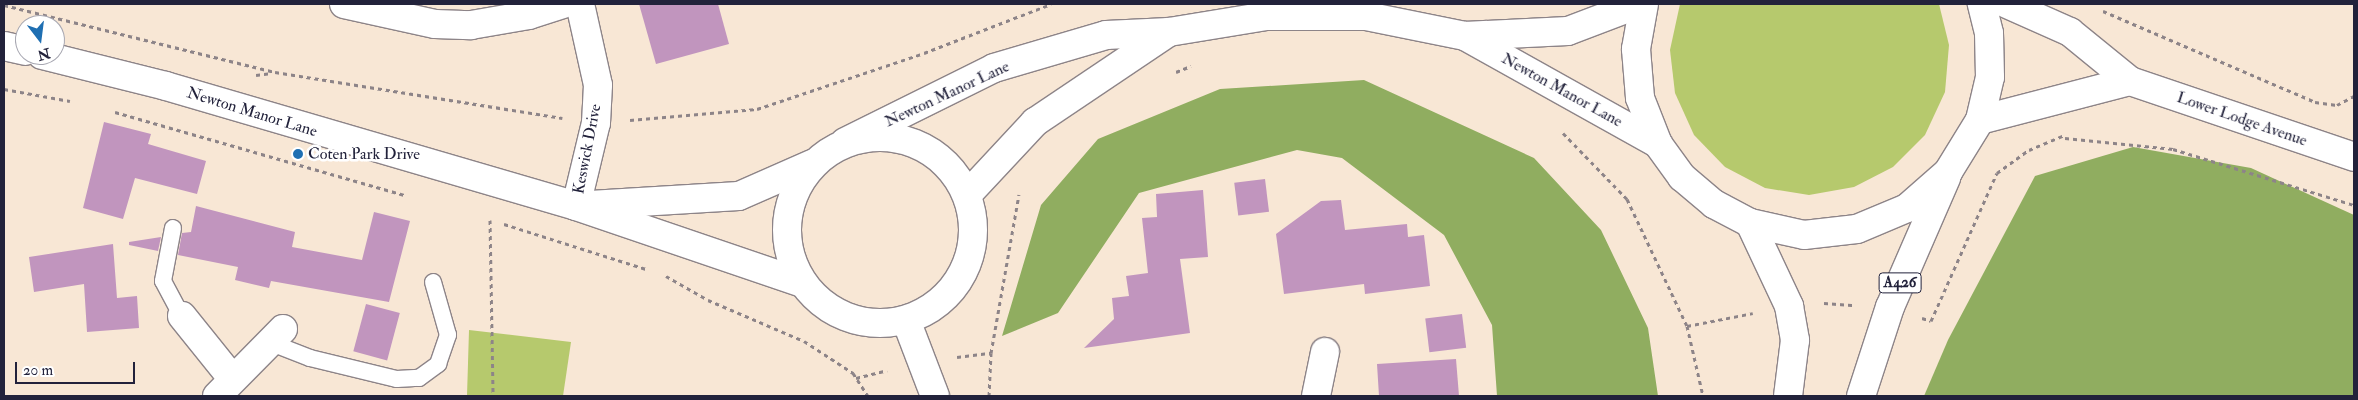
<!DOCTYPE html>
<style>
body{margin:0}
#map{position:relative;width:2358px;height:400px;overflow:hidden;background:#f8e7d5;font-family:"IM FELL Double Pica",serif}
div>[style]{position:absolute}
[style*='--x']{left:calc(var(--x)*1px);top:calc(var(--y)*1px);width:calc(var(--w)*1px);rotate:calc(var(--a)*1deg)}
.green>*{inset:0;background:#b6c96d}
.forest>*{inset:0;background:#90ad60}
.building>*{inset:0;background:#c195be;transform-origin:0 0}
.path>*{height:3px;margin-top:-1.5px;transform-origin:0;background:repeating-linear-gradient(90deg,#8d8488 0 4px,transparent 0 8px)}
.roads{filter:drop-shadow(1px 0 #8d8488) drop-shadow(-1px 0 #8d8488) drop-shadow(0 1px #8d8488) drop-shadow(0 -1px #8d8488)}
.lane>*{height:16px;margin:-8px;padding:0 8px;transform-origin:8px;border-radius:8px;background:#fff}
.street>*{height:28px;margin:-14px;padding:0 14px;transform-origin:14px;border-radius:14px;background:#fff}
.street>.ring{margin:-14px;padding:0;box-sizing:content-box;background:none;border:28px solid #fff;border-radius:50%}
.highway>*{height:28px;margin:-14px;padding:0 14px;transform-origin:14px;border-radius:14px;background:#fff}
.dots>*{width:14px;height:14px;translate:-50% -50%;box-sizing:border-box;border:2px solid #fff;border-radius:50%}
span{translate:-50% -50%;white-space:nowrap;text-align:center;line-height:1.15;-webkit-text-stroke:5px #fff;paint-order:stroke}
.shield-label span{padding:1px 4px;background:#fff;border:1px solid;border-radius:4px;-webkit-text-stroke-width:0}
.shield-label{font-size:15px;color:#22223b;font-weight:700}
.street-label{font-size:16px;color:#22223b}
.poi-label{font-size:16px;color:#22223b}
.left{translate:0 -50%;text-align:left}
.frame{position:absolute;inset:0;border:5px solid #22223b;pointer-events:none}
.north{position:absolute;left:15px;top:15px;width:50px;height:50px;box-sizing:border-box;background:#fff;border:1px solid #a7a7b1;border-radius:50%;rotate:165deg;font-size:14px;font-weight:700;line-height:20px;text-align:center;color:#22223b}
.north::after{content:'';display:block;margin:auto;width:18px;height:22px;background:#1f6fb2;clip-path:polygon(50% 0,100% 100%,50% 72%,0 100%)}
.scale{position:absolute;left:15px;top:362px;width:120px;height:22px;box-sizing:border-box;border:2px solid #22223b;border-top:0;padding-left:6px;font-size:15px;line-height:18px;white-space:nowrap;color:#22223b;-webkit-text-stroke:4px #fff;paint-order:stroke}
</style>
<div id="map">
<div class="green">
<div style="clip-path:polygon(1680px 4px,1939px 4px,1949px 45px,1945px 92px,1925px 135px,1893px 167px,1854px 187px,1809px 195px,1765px 188px,1725px 167px,1694px 135px,1675px 93px,1670px 50px)"></div>
<div style="clip-path:polygon(469px 330px,571px 342px,563px 396px,467px 396px)"></div>
</div>
<div class="forest">
<div style="clip-path:polygon(1364px 80px,1534px 158px,1601px 230px,1648px 328px,1658px 396px,1497px 396px,1492px 325px,1444px 235px,1342px 158px,1297px 150px,1139px 193px,1058px 313px,1002px 336px,1041px 205px,1098px 139px,1220px 89px)"></div>
<div style="clip-path:polygon(2133px 147px,2251px 168px,2354px 215px,2354px 396px,1924px 396px,1948px 340px,2035px 176px)"></div>
</div>
<div class="building">
<div style="clip-path:polygon(639px 4px,718px 4px,729px 44px,656px 64px)"></div>
<div style="clip-path:polygon(104px 122px,151px 134px,148px 144px,206px 161px,197px 194px,135px 178px,123px 219px,83px 208px)"></div>
<div style="left:1265px;top:179px;width:33px;height:31px;rotate:83deg"></div>
<div style="clip-path:polygon(1203px 190px,1208px 257px,1180px 259px,1190px 333px,1084px 348px,1114px 319px,1112px 298px,1129px 296px,1126px 276px,1148px 273px,1142px 218px,1157px 217px,1156px 194px)"></div>
<div style="clip-path:polygon(1341px 200px,1345px 230px,1407px 224px,1408px 237px,1424px 235px,1430px 286px,1365px 294px,1364px 284px,1284px 294px,1276px 234px,1321px 201px)"></div>
<div style="clip-path:polygon(196px 206px,295px 232px,292px 247px,362px 260px,374px 212px,410px 221px,389px 302px,271px 281px,269px 288px,235px 280px,238px 267px,178px 255px,182px 233px,191px 232px)"></div>
<div style="clip-path:polygon(161px 237px,158px 251px,129px 245px,129px 242px)"></div>
<div style="clip-path:polygon(113px 244px,117px 298px,137px 296px,139px 328px,87px 332px,84px 284px,34px 292px,29px 257px)"></div>
<div style="left:366px;top:304px;width:35px;height:49px;rotate:15deg"></div>
<div style="left:1462px;top:314px;width:34px;height:37px;rotate:83deg"></div>
<div style="clip-path:polygon(1456px 359px,1459px 396px,1379px 396px,1377px 364px)"></div>
</div>
<div class="path">
<div style="--x:4;--y:5;--w:279;--a:13.9"></div>
<div style="--x:275;--y:72;--w:291;--a:9.1"></div>
<div style="--x:2103;--y:11;--w:231;--a:23.2"></div>
<div style="--x:2315;--y:102;--w:22;--a:8"></div>
<div style="--x:2337;--y:105;--w:19;--a:-28"></div>
<div style="--x:1176;--y:72;--w:16;--a:-22"></div>
<div style="--x:256;--y:75;--w:16;--a:-7"></div>
<div style="--x:4;--y:89;--w:67;--a:10.3"></div>
<div style="--x:115;--y:112;--w:301;--a:16"></div>
<div style="--x:630;--y:120;--w:127;--a:-5"></div>
<div style="--x:757;--y:109;--w:176;--a:-18.5"></div>
<div style="--x:924;--y:53;--w:136;--a:-21.1"></div>
<div style="--x:1563;--y:133;--w:92;--a:45.9"></div>
<div style="--x:1627;--y:199;--w:140;--a:64.7"></div>
<div style="--x:1687;--y:326;--w:72;--a:77.1"></div>
<div style="--x:2065;--y:138;--w:109;--a:5.8"></div>
<div style="--x:2173;--y:149;--w:189;--a:17.2"></div>
<div style="--x:490;--y:220;--w:176;--a:89"></div>
<div style="--x:504;--y:224;--w:149;--a:17.6"></div>
<div style="--x:666;--y:276;--w:48;--a:29.7"></div>
<div style="--x:708;--y:300;--w:104;--a:23.1"></div>
<div style="--x:804;--y:341;--w:59;--a:33.1"></div>
<div style="--x:853;--y:373;--w:27;--a:57"></div>
<div style="--x:1824;--y:303;--w:31;--a:4"></div>
<div style="--x:1922;--y:318;--w:9;--a:18"></div>
<div style="--x:1931;--y:321;--w:162;--a:-66"></div>
<div style="--x:1997;--y:173;--w:39;--a:-36"></div>
<div style="--x:2029;--y:150;--w:39;--a:-23"></div>
<div style="--x:1687;--y:326;--w:67;--a:-11.1"></div>
<div style="--x:957;--y:357;--w:34;--a:-7"></div>
<div style="--x:856;--y:378;--w:32;--a:-14"></div>
<div style="--x:989;--y:396;--w:43;--a:-87.3"></div>
<div style="--x:991;--y:353;--w:161;--a:-80"></div>
</div>
<div class="roads">
<div class="lane">
<div style="--x:173;--y:228;--w:54;--a:100.7"></div>
<div style="--x:163;--y:281;--w:40;--a:62"></div>
<div style="--x:269;--y:342;--w:44;--a:21.3"></div>
<div style="--x:310;--y:358;--w:89;--a:13.6"></div>
<div style="--x:397;--y:379;--w:22;--a:-3"></div>
<div style="--x:419;--y:378;--w:24;--a:-36"></div>
<div style="--x:438;--y:364;--w:31;--a:-71"></div>
<div style="--x:448;--y:335;--w:55;--a:-105.8"></div>
</div>
<div class="street">
<div style="--x:344;--y:4;--w:93;--a:12.4"></div>
<div style="--x:435;--y:24;--w:36;--a:2"></div>
<div style="--x:471;--y:25;--w:59;--a:-9.8"></div>
<div style="--x:529;--y:15;--w:36;--a:-18"></div>
<div style="--x:2007;--y:4;--w:69;--a:24"></div>
<div style="--x:2070;--y:32;--w:77;--a:39.2"></div>
<div style="--x:2130;--y:81;--w:237;--a:18.7"></div>
<div style="--x:1465;--y:36;--w:221;--a:29.2"></div>
<div style="--x:4;--y:46;--w:22;--a:13"></div>
<div style="--x:42;--y:55;--w:128;--a:14"></div>
<div style="--x:166;--y:86;--w:427;--a:16.3"></div>
<div style="--x:576;--y:206;--w:239;--a:18.8"></div>
<div style="--x:1980;--y:120;--w:155;--a:-14.6"></div>
<div class="ring" style="left:787px;top:137px;width:158px;height:158px"></div>
<div style="--x:845;--y:142;--w:166;--a:-26.4"></div>
<div style="--x:994;--y:68;--w:117;--a:-16.4"></div>
<div style="--x:1106;--y:35;--w:63;--a:-2.7"></div>
<div style="--x:1169;--y:32;--w:99;--a:-9.3"></div>
<div style="--x:1267;--y:16;--w:99;--a:0"></div>
<div style="--x:1366;--y:16;--w:101;--a:11.4"></div>
<div style="--x:1465;--y:36;--w:103;--a:-2.8"></div>
<div style="--x:1568;--y:31;--w:76;--a:-20.8"></div>
<div style="--x:967;--y:195;--w:100;--a:-47"></div>
<div style="--x:1035;--y:122;--w:161;--a:-33.9"></div>
<div style="--x:590;--y:205;--w:149;--a:-3.5"></div>
<div style="--x:739;--y:196;--w:80;--a:-23.7"></div>
<div style="--x:576;--y:206;--w:85;--a:-76.5"></div>
<div style="--x:596;--y:123;--w:38;--a:-87"></div>
<div style="--x:598;--y:85;--w:83;--a:-102.5"></div>
<div style="--x:182;--y:316;--w:78;--a:51.2"></div>
<div style="--x:906;--y:320;--w:81;--a:69.1"></div>
<div style="--x:217;--y:396;--w:94;--a:-45.4"></div>
<div style="--x:1316;--y:396;--w:45;--a:-78.4"></div>
</div>
<div class="highway">
<div style="--x:1644;--y:4;--w:46;--a:100.1"></div>
<div style="--x:1636;--y:49;--w:49;--a:85.3"></div>
<div style="--x:1640;--y:98;--w:49;--a:68.6"></div>
<div style="--x:1658;--y:144;--w:41;--a:54"></div>
<div style="--x:1682;--y:177;--w:42;--a:40.2"></div>
<div style="--x:1714;--y:204;--w:41;--a:27.8"></div>
<div style="--x:1750;--y:223;--w:55;--a:12.5"></div>
<div style="--x:1804;--y:235;--w:53;--a:-6.5"></div>
<div style="--x:1857;--y:229;--w:54;--a:-22.8"></div>
<div style="--x:1907;--y:208;--w:55;--a:-41.3"></div>
<div style="--x:1948;--y:172;--w:61;--a:-58.4"></div>
<div style="--x:1980;--y:120;--w:44;--a:-76.9"></div>
<div style="--x:1990;--y:77;--w:44;--a:-91.3"></div>
<div style="--x:1989;--y:33;--w:30;--a:-104"></div>
<div style="--x:1750;--y:223;--w:92;--a:64.8"></div>
<div style="--x:1789;--y:306;--w:35;--a:80"></div>
<div style="--x:1795;--y:340;--w:56;--a:97.1"></div>
<div style="--x:1861;--y:396;--w:94;--a:-72"></div>
<div style="--x:1890;--y:307;--w:141;--a:-66.5"></div>
</div>
</div>
<div class="dots">
<div style="left:298px;top:154px;background:#1f6fb2"></div>
</div>
<div class="shield-label">
<span style="left:1900px;top:283px">A426</span>
</div>
<div class="street-label">
<span style="left:1562px;top:90px;rotate:29deg">Newton Manor Lane</span>
<span style="left:947px;top:94px;rotate:-25deg">Newton Manor Lane</span>
<span style="left:252px;top:112px;rotate:17deg">Newton Manor Lane</span>
<span style="left:2242px;top:119px;rotate:19deg">Lower Lodge Avenue</span>
<span style="left:587px;top:149px;rotate:-79deg">Keswick Drive</span>
</div>
<div class="poi-label">
<span class="left" style="left:308px;top:154px">Coten Park Drive</span>
</div>
<div class="frame"></div>
<div class="north">N</div>
<div class="scale">20 m</div>
</div>
